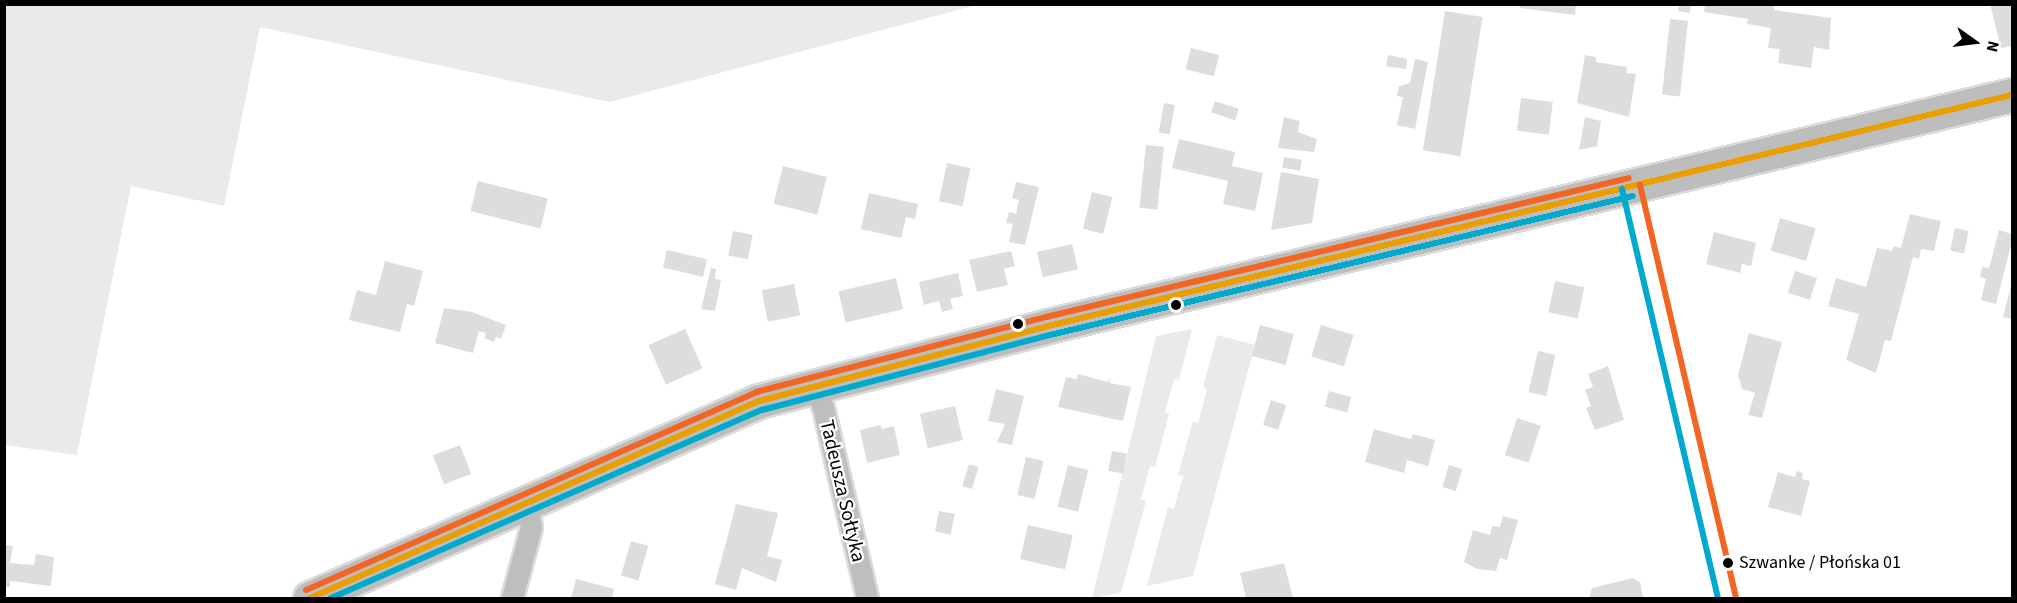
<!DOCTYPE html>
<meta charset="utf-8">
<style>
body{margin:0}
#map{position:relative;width:2017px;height:603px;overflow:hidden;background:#fff;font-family:"Source Sans 3",sans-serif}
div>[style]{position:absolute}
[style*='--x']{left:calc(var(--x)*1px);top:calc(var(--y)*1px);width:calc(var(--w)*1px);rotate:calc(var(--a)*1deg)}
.green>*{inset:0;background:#eaeaea}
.building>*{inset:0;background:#ddd;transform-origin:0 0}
.roads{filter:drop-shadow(2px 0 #dbdbdb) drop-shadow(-2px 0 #dbdbdb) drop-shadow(0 2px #dbdbdb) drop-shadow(0 -2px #dbdbdb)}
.minor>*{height:21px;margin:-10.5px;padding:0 10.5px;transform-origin:10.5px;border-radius:10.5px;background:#bebebe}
.primary>*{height:33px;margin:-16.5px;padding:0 16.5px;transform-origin:16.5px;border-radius:16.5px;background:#bdbdbd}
.bus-1>*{height:6px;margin:-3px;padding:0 3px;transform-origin:3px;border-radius:3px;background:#eb9e00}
.bus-2>*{height:6px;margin:-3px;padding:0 3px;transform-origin:3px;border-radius:3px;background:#00a9ce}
.bus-3>*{height:6px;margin:-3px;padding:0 3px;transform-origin:3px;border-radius:3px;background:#f26522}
.dots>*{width:16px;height:16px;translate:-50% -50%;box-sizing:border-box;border:3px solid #fff;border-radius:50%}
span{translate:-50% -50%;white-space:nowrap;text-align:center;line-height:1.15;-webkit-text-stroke:4.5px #fff;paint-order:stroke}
.bus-label{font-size:18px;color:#000}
.left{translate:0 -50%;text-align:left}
.street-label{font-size:20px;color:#000}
.frame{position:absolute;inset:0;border:6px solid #000;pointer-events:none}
.north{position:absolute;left:1945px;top:12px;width:60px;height:60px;-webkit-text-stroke:4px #fff;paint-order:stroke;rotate:104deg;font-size:16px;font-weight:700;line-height:24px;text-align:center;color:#000}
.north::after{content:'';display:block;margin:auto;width:21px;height:27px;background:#000;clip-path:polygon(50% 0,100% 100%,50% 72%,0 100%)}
</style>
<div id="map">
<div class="green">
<div style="clip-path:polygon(5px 4px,977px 4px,977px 5px,610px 102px,260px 27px,224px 206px,131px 186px,77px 455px,5px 445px)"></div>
<div style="clip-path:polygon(1192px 329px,1179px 380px,1174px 379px,1165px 412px,1169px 414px,1155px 467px,1150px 466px,1141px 499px,1146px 501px,1121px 593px,1092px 598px,1156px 336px)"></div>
<div style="clip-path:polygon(1217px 335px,1255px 345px,1193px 576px,1147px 586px,1168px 507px,1174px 509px,1183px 476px,1178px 475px,1193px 421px,1198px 423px,1207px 390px,1203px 387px)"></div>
</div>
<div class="building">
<div style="clip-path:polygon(1521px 4px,1576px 4px,1575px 15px,1520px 8px)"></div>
<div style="clip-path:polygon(1679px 4px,1691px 4px,1690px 13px,1678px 11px)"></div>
<div style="clip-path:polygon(1705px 4px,1774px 4px,1774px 10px,1831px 18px,1829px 50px,1814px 47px,1811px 68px,1778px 63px,1780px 49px,1768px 48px,1771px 28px,1747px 24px,1748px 19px,1704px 12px)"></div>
<div style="clip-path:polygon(1990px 4px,2011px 4px,2012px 46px,2001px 48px)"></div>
<div style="left:1445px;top:11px;width:38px;height:141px;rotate:9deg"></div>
<div style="left:1670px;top:19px;width:18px;height:76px;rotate:6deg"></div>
<div style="left:1191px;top:48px;width:29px;height:22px;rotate:14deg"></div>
<div style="clip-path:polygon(1388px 55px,1407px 59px,1406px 69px,1386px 66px)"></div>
<div style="clip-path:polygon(1585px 55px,1596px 57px,1596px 62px,1627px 67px,1626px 73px,1636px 74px,1629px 117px,1577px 103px)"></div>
<div style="clip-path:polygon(1415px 59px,1428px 62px,1415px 129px,1397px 125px,1403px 97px,1397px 96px,1399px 86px,1410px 83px)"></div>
<div style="left:1521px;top:98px;width:32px;height:33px;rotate:7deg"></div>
<div style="left:1215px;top:101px;width:25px;height:12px;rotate:18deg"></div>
<div style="left:1164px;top:103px;width:11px;height:30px;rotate:10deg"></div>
<div style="clip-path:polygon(1284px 117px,1300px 121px,1298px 132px,1317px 139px,1314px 152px,1278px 148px)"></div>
<div style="clip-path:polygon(1585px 117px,1601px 121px,1597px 146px,1579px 150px)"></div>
<div style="clip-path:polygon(1179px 139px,1235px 152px,1232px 166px,1263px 173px,1255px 211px,1223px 204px,1228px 181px,1172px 168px)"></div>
<div style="left:1146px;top:145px;width:18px;height:63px;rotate:6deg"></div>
<div style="left:1284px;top:157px;width:18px;height:11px;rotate:9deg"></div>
<div style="left:947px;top:163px;width:24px;height:39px;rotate:12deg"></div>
<div style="left:783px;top:166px;width:45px;height:39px;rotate:14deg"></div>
<div style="clip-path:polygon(1281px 172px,1319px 179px,1312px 223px,1271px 230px)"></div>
<div style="left:478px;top:181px;width:72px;height:31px;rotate:14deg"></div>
<div style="clip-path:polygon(1016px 182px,1039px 187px,1025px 245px,1009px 242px,1013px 224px,1006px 223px,1009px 212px,1016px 214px,1019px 200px,1012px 198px)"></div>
<div style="left:1092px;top:192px;width:21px;height:38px;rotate:14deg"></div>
<div style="clip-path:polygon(869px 193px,918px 204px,915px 219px,906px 217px,901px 238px,861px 229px)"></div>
<div style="clip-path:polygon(1910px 214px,1941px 221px,1934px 251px,1921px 249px,1919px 259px,1913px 257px,1891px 341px,1885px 340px,1876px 373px,1846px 360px,1859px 314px,1828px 306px,1836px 278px,1866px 287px,1877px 248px,1892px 251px,1894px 246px,1901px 248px)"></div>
<div style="left:1780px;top:218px;width:37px;height:34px;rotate:16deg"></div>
<div style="left:1955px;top:228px;width:14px;height:23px;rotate:12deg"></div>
<div style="clip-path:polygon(1999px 230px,2012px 234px,2012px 241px,1996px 304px,1981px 300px,1986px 279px,1980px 277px,1982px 267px,1989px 268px)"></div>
<div style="left:733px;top:231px;width:20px;height:25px;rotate:11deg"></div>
<div style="clip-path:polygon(1714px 232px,1756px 243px,1751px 266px,1742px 264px,1740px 273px,1706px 264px)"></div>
<div style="left:1072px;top:244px;width:26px;height:36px;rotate:77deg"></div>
<div style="left:667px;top:250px;width:41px;height:18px;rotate:13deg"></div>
<div style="clip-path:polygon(1011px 251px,1015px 266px,1004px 269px,1008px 285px,977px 292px,969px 260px)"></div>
<div style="clip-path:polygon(385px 261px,423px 271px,414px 306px,407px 304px,400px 332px,349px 320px,357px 290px,376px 295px)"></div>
<div style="clip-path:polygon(711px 268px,716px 269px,715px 279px,721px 280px,715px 311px,701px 309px)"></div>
<div style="left:1795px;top:271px;width:23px;height:23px;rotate:18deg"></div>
<div style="clip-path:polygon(958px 273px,963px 296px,950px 299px,953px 309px,942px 312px,939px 301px,924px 305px,919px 282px)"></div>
<div style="left:896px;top:278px;width:32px;height:59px;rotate:77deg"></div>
<div style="left:1555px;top:281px;width:30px;height:32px;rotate:12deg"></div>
<div style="clip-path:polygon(2012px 282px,2012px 319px,2003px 317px)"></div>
<div style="left:794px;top:284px;width:32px;height:33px;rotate:79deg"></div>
<div style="clip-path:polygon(444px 308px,472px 312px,506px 325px,501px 339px,496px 337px,494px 342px,484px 338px,486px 333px,479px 331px,473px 353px,435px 343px)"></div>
<div style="left:1260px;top:325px;width:35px;height:32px;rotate:15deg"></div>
<div style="left:1321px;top:325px;width:34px;height:33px;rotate:17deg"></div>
<div style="left:685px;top:329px;width:43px;height:40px;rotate:66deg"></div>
<div style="clip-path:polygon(1749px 333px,1782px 342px,1762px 418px,1748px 415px,1755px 393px,1742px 389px,1738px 375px)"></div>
<div style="left:1538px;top:351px;width:18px;height:42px;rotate:13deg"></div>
<div style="clip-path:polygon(1608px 366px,1624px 420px,1595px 430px,1586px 408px,1591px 406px,1585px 390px,1593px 387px,1588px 374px)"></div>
<div style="clip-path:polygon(1078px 374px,1108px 382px,1109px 378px,1110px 383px,1131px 387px,1123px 421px,1058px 407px,1066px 377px,1077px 379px)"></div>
<div style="clip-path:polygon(996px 389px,1024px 396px,1012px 445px,997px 442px,1005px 424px,988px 421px)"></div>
<div style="left:1329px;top:391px;width:23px;height:16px;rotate:15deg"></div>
<div style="left:1271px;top:400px;width:16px;height:26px;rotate:18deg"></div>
<div style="left:955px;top:406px;width:35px;height:36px;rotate:77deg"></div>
<div style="left:1517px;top:418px;width:25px;height:39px;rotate:18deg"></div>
<div style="clip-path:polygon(880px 425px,882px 429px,894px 426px,900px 455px,867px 463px,860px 430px)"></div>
<div style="clip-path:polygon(1374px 429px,1411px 439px,1413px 434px,1435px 440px,1428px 466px,1407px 460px,1404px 473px,1365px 462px)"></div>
<div style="left:460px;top:445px;width:31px;height:29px;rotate:69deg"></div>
<div style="left:1112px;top:451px;width:15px;height:20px;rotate:11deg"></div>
<div style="left:1026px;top:457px;width:18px;height:39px;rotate:13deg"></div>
<div style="left:969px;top:464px;width:10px;height:23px;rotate:17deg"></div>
<div style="left:1068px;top:465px;width:21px;height:43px;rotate:14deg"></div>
<div style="left:1449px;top:465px;width:14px;height:23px;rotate:17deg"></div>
<div style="clip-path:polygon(1797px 471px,1803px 473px,1802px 479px,1810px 481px,1801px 516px,1768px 507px,1778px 472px,1795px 477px)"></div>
<div style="clip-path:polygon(736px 504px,778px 513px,767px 556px,782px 560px,776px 582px,742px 568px,736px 590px,715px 584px)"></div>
<div style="left:939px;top:511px;width:16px;height:21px;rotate:11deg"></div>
<div style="clip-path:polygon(1503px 516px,1518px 520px,1507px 560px,1500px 558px,1496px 571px,1477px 569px,1464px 562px,1473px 530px,1490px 535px,1492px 526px,1500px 527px)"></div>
<div style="left:1028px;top:525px;width:46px;height:35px;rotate:13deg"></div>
<div style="left:631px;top:541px;width:18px;height:36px;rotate:16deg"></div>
<div style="clip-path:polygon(5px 545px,13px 546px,10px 563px,34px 565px,36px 554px,54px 557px,51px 586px,10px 581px,10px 587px,5px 587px)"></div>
<div style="clip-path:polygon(1284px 563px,1293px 598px,1246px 598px,1240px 573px)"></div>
<div style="clip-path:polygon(1633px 578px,1640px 582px,1643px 598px,1589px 598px,1592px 588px)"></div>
<div style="clip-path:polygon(576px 579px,614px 589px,612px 598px,571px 598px)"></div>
</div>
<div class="roads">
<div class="minor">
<div style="--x:814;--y:384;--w:25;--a:69"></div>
<div style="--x:823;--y:407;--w:196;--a:77"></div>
<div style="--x:512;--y:598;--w:73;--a:-75"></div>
<div style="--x:531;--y:527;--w:26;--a:-101"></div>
</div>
<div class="primary">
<div style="--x:310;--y:598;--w:490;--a:-23.7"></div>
<div style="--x:759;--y:401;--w:299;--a:-14.5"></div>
<div style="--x:1048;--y:326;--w:991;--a:-13.48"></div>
</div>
</div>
<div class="bus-1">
<div style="--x:310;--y:598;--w:490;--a:-23.7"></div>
<div style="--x:759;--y:401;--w:299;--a:-14.5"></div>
<div style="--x:1048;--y:326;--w:991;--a:-13.48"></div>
</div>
<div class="bus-2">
<div style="--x:1622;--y:189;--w:420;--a:76.8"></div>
<div style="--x:331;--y:598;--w:470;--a:-23.6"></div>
<div style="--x:762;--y:410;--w:298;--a:-14.6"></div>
<div style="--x:1050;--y:335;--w:599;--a:-13.41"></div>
</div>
<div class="bus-3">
<div style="--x:1640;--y:185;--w:422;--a:76.9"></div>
<div style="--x:306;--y:590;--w:492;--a:-23.7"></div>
<div style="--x:756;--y:392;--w:300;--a:-14.5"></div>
<div style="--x:1046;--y:317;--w:599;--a:-13.41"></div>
</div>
<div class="dots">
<div style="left:1176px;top:305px;background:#000"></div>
<div style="left:1018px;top:324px;background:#000"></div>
<div style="left:1728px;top:563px;background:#000"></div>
</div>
<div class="bus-label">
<span class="left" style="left:1739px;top:563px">Szwanke / Płońska 01</span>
</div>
<div class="street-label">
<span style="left:842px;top:491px;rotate:77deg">Tadeusza Sołtyka</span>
</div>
<div class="frame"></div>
<div class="north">N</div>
</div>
